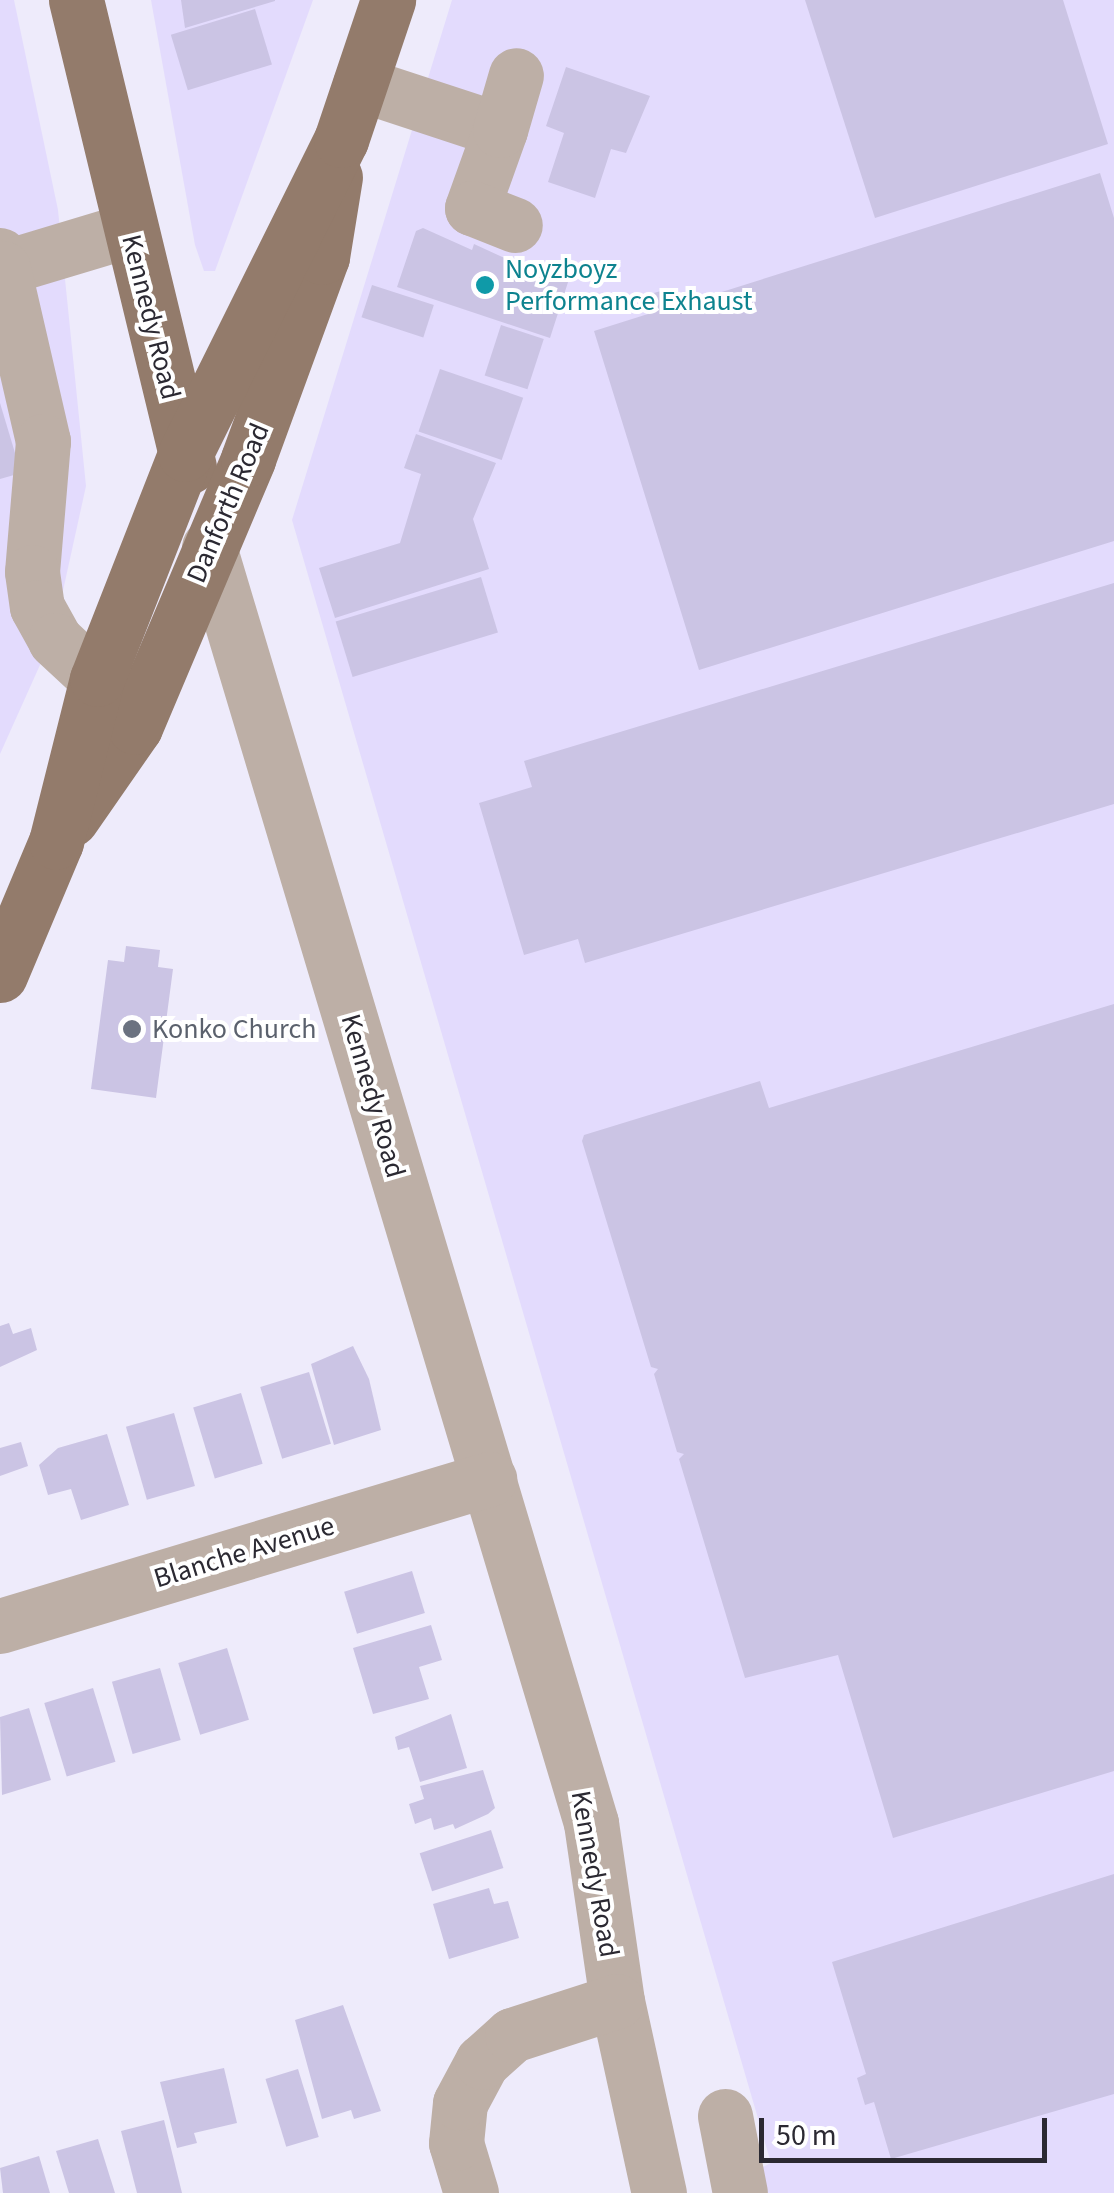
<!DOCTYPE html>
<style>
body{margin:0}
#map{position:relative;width:1114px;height:2193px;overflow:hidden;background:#eeebfb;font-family:"Source Sans 3",sans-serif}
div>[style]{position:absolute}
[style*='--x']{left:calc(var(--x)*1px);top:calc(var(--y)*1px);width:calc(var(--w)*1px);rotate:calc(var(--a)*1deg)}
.built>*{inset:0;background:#e3dbfd}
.building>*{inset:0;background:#cbc4e4;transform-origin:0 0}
.minor>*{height:55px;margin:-27.5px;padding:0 27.5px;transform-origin:27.5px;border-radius:27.5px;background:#bdafa6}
.major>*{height:55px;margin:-27.5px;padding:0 27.5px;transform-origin:27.5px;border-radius:27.5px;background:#937b6b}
.dots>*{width:28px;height:28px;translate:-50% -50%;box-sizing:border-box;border:5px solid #fff;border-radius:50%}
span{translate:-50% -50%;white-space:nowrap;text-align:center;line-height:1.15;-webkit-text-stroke:8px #fff;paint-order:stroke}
.culture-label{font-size:28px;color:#0d838f}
.left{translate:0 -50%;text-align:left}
.street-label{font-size:28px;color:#2b2932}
.worship-label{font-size:28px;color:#5b616d}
.scale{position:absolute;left:759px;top:2118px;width:288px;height:45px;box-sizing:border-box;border:5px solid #2b2932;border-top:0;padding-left:12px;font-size:30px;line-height:35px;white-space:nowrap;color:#2b2932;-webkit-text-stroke:8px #fff;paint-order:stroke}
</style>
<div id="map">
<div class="built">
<div style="clip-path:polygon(0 0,14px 0,58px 210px,86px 486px,53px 636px,0 754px)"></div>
<div style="clip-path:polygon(151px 0,313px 0,215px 271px,204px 271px,195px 245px)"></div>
<div style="clip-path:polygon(452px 0,1114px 0,1114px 2193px,712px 2193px,771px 2163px,292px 520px)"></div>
</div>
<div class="building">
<div style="clip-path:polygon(181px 0,275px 0,275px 1px,185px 28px)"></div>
<div style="clip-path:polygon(805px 0,1063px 0,1108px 144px,875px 218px)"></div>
<div style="left:255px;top:9px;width:58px;height:88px;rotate:73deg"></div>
<div style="clip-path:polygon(566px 67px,650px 96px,626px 153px,611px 149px,595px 198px,548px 182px,564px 133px,546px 126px)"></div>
<div style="clip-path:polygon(1100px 173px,1114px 218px,1114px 541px,699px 670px,594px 331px,648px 314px,643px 296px,668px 289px,674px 307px)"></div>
<div style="clip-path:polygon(423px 228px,472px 250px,474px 244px,524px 267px,526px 262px,570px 276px,550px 338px,397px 287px,416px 231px)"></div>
<div style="left:372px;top:285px;width:65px;height:34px;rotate:18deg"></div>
<div style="left:501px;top:325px;width:45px;height:53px;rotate:18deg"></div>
<div style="left:440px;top:369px;width:88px;height:66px;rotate:19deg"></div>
<div style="clip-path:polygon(0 403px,21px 473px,0 479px)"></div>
<div style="clip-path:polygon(416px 434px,496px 463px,473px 519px,489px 569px,335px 618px,319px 568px,400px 543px,421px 474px,404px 468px)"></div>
<div style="left:481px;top:577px;width:58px;height:152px;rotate:73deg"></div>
<div style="clip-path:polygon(1114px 583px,1114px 804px,585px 963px,578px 939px,524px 955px,479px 803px,532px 787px,524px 761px)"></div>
<div style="clip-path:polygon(126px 946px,160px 950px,158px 967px,173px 969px,156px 1098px,91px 1089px,108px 960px,124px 962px)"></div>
<div style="clip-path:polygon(1114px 1004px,1114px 1771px,893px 1838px,838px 1655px,745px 1678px,679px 1459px,684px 1454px,677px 1452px,654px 1374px,658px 1369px,651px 1367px,582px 1141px,584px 1135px,760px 1081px,769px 1108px)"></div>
<div style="clip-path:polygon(9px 1323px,13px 1334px,31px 1328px,37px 1350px,0 1367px,0 1326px)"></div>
<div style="clip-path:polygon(353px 1346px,369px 1379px,381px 1430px,334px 1445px,311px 1364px)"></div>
<div style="left:309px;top:1372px;width:75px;height:51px;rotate:73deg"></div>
<div style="left:241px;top:1393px;width:74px;height:50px;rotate:73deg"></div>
<div style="left:174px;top:1413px;width:76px;height:50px;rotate:74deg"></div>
<div style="clip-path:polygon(107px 1434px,129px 1505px,81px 1520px,71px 1489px,48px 1495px,39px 1465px,58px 1448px)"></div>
<div style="clip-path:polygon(21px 1442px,28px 1466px,0 1476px,0 1448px)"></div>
<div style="left:412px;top:1571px;width:44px;height:71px;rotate:73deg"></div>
<div style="clip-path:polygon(431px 1625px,442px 1660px,419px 1667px,429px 1699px,373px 1714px,353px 1648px)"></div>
<div style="left:227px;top:1648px;width:75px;height:51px;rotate:73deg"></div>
<div style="left:160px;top:1668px;width:75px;height:50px;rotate:74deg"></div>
<div style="left:93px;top:1688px;width:77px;height:51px;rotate:73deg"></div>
<div style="clip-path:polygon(29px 1708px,51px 1780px,2px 1795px,0 1717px)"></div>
<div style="clip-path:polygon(451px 1714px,467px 1768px,420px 1782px,409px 1747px,398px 1750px,395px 1737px)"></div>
<div style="clip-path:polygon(483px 1770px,495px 1808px,488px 1814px,455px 1829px,453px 1824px,434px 1830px,431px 1818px,415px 1824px,409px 1804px,424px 1799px,420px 1786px)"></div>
<div style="left:491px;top:1830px;width:40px;height:75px;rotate:72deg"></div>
<div style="clip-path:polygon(1114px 1874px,1114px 2094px,891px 2159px,874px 2102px,865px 2105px,857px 2078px,866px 2074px,832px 1962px)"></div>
<div style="clip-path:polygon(489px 1888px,494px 1904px,508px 1901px,519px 1938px,449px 1959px,433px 1904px)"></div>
<div style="clip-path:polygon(343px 2005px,381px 2111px,354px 2119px,351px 2110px,322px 2119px,295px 2020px)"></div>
<div style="clip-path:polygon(224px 2068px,237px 2123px,194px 2133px,197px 2143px,177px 2148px,160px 2082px)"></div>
<div style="left:298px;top:2069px;width:71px;height:34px;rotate:73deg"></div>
<div style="clip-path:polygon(164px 2120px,182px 2193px,137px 2193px,121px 2131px)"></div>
<div style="clip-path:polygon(98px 2139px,115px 2193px,69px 2193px,56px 2151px)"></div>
<div style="clip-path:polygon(39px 2156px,50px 2193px,3px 2193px,0 2168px)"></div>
</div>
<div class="minor">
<div style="--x:360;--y:84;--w:147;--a:18.2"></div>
<div style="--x:500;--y:130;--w:83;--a:109.7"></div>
<div style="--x:472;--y:208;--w:46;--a:21.6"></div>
<div style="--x:500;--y:130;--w:57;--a:-73.8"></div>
<div style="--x:0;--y:255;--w:13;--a:77"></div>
<div style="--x:3;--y:268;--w:132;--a:-16.8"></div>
<div style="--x:3;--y:268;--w:178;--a:77"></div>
<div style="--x:43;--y:441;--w:131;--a:94.8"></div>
<div style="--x:32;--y:572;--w:35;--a:82"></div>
<div style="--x:37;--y:607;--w:38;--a:61"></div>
<div style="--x:55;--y:640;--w:57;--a:42.9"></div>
<div style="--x:209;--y:547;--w:1332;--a:73.33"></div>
<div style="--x:591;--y:1823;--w:180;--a:81.7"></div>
<div style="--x:617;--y:2001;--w:197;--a:77.7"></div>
<div style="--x:0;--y:1626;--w:511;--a:-16.73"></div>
<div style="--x:725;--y:2116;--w:78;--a:79"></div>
<div style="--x:471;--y:2193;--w:52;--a:-106.7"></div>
<div style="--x:456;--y:2143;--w:40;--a:-84.3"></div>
<div style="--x:460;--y:2103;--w:47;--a:-61.8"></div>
<div style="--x:482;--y:2062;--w:40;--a:-42"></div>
<div style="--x:512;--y:2035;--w:110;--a:-17.9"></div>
</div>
<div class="major">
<div style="--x:76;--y:0;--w:480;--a:76.4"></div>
<div style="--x:71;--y:819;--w:112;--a:-55.2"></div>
<div style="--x:135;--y:727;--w:291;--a:-67.1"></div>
<div style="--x:248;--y:459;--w:215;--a:-69.9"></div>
<div style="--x:322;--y:257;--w:81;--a:-80.8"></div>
<div style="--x:0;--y:975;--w:144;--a:-67.2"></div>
<div style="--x:56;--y:842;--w:168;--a:-75.9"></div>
<div style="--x:97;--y:679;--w:242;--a:-68.6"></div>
<div style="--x:185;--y:454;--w:351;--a:-63.6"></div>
<div style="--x:341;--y:140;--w:148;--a:-71.4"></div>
</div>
<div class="dots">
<div style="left:485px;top:285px;background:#0f9aa8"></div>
<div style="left:132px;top:1029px;background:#6b7280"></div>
</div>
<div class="culture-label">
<span class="left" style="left:505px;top:285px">Noyzboyz<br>Performance Exhaust</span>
</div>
<div class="street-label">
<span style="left:151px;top:317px;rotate:76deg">Kennedy Road</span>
<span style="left:228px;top:503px;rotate:-67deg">Danforth Road</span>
<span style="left:373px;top:1096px;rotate:74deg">Kennedy Road</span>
<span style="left:244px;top:1552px;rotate:-17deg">Blanche Avenue</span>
<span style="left:595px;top:1874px;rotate:80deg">Kennedy Road</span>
</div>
<div class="worship-label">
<span class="left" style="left:152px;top:1029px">Konko Church</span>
</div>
<div class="scale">50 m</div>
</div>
